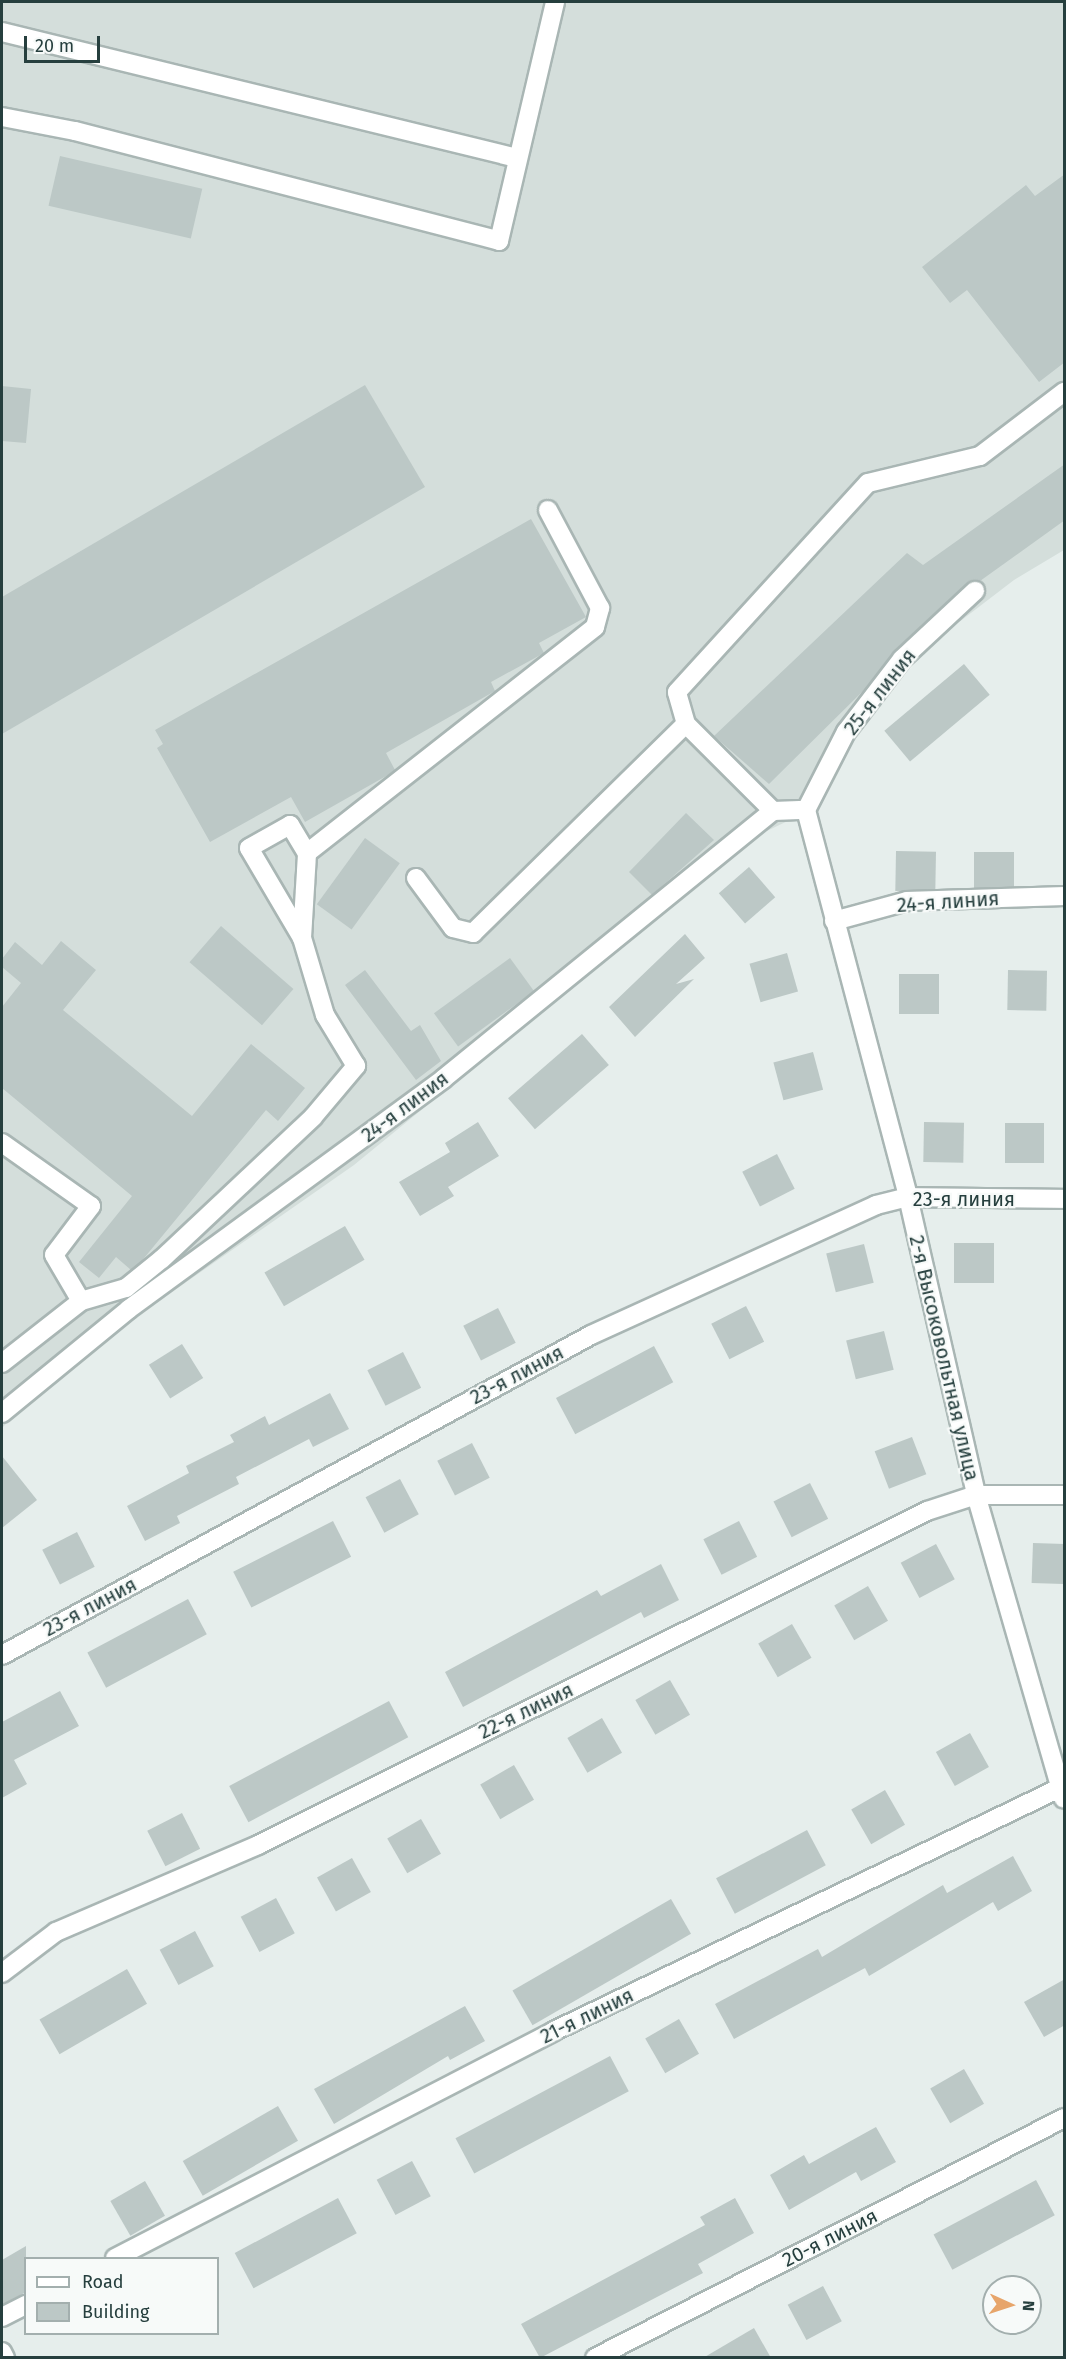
<!DOCTYPE html>
<meta charset="utf-8">
<style>
body{margin:0}
#map{position:relative;width:1066px;height:2359px;overflow:hidden;background:#e6eeec;font-family:"Fira Sans",sans-serif}
div>[style]{position:absolute}
[style*='--x']{left:calc(var(--x)*1px);top:calc(var(--y)*1px);width:calc(var(--w)*1px);rotate:calc(var(--a)*1deg)}
.built>*{inset:0;background:#d4dedb}
.building>*{inset:0;background:#bcc8c6;transform-origin:0 0}
.roads{filter:drop-shadow(2px 0 #a9b6b4) drop-shadow(-2px 0 #a9b6b4) drop-shadow(0 2px #a9b6b4) drop-shadow(0 -2px #a9b6b4)}
.minor>*{height:18px;margin:-9px;padding:0 9px;transform-origin:9px;border-radius:9px;background:#fff}
span{translate:-50% -50%;white-space:nowrap;text-align:center;line-height:1.15;-webkit-text-stroke:4.5px #f7faf9;paint-order:stroke}
.street-label{font-size:20px;color:#263f3e}
.frame{position:absolute;inset:0;border:3px solid #263f3e;pointer-events:none}
.legend{position:absolute;left:24px;top:2257px;width:195px;height:78px;box-sizing:border-box;background:#f7faf9;border:2px solid #a3afae;margin:0;padding:8px 10px;list-style:none;font-size:18px;color:#263f3e}
.legend li{display:flex;align-items:center;gap:12px;height:30px}
.legend b{width:30px;border:2px solid #a3afae}
.north{position:absolute;left:982px;top:2275px;width:60px;height:60px;box-sizing:border-box;background:#f7faf9;border:2px solid #a3afae;border-radius:50%;rotate:93deg;font-size:16px;font-weight:700;line-height:24px;text-align:center;color:#263f3e}
.north::after{content:'';display:block;margin:auto;width:21px;height:27px;background:#e7a56b;clip-path:polygon(50% 0,100% 100%,50% 72%,0 100%)}
.scale{position:absolute;left:24px;top:36px;width:76px;height:27px;box-sizing:border-box;border:3px solid #263f3e;border-top:0;padding-left:8px;font-size:18px;line-height:21px;white-space:nowrap;color:#263f3e;-webkit-text-stroke:4px #f7faf9;paint-order:stroke}
</style>
<div id="map">
<div class="built">
<div style="clip-path:polygon(2px 2px,1064px 2px,1064px 550px,1014px 580px,903px 665px,792px 819px,705px 860px,584px 977px,354px 1165px,53px 1375px,2px 1428px)"></div>
</div>
<div class="building">
<div style="left:60px;top:156px;width:146px;height:51px;rotate:13deg"></div>
<div style="clip-path:polygon(1065px 174px,1065px 362px,1039px 382px,967px 290px,950px 303px,922px 267px,1026px 185px,1035px 196px)"></div>
<div style="clip-path:polygon(365px 385px,425px 487px,2px 734px,2px 597px)"></div>
<div style="clip-path:polygon(2px 386px,31px 389px,26px 443px,2px 441px)"></div>
<div style="clip-path:polygon(1065px 464px,1065px 520px,980px 581px,967px 583px,894px 651px,866px 688px,769px 784px,714px 736px,907px 553px,923px 565px)"></div>
<div style="clip-path:polygon(531px 519px,586px 617px,539px 643px,544px 653px,491px 682px,495px 691px,386px 753px,395px 770px,388px 775px,305px 822px,291px 797px,210px 842px,157px 748px,163px 744px,155px 730px)"></div>
<div style="left:964px;top:664px;width:40px;height:104px;rotate:50deg"></div>
<div style="clip-path:polygon(686px 813px,714px 840px,652px 895px,629px 872px)"></div>
<div style="left:365px;top:838px;width:43px;height:82px;rotate:36deg"></div>
<div style="left:896px;top:851px;width:40px;height:40px;rotate:1deg"></div>
<div style="left:974px;top:852px;width:40px;height:36px"></div>
<div style="left:749px;top:867px;width:40px;height:40px;rotate:49deg"></div>
<div style="left:221px;top:926px;width:96px;height:48px;rotate:41deg"></div>
<div style="clip-path:polygon(685px 934px,705px 958px,676px 984px,694px 979px,635px 1037px,609px 1007px)"></div>
<div style="clip-path:polygon(61px 941px,96px 970px,63px 1010px,192px 1116px,251px 1044px,305px 1088px,278px 1121px,266px 1110px,140px 1263px,131px 1270px,116px 1257px,99px 1278px,79px 1262px,132px 1196px,2px 1088px,2px 1007px,21px 983px,2px 967px,2px 959px,15px 942px,42px 965px)"></div>
<div style="left:787px;top:953px;width:40px;height:39px;rotate:74deg"></div>
<div style="left:510px;top:958px;width:41px;height:94px;rotate:54deg"></div>
<div style="clip-path:polygon(365px 970px,411px 1031px,420px 1025px,441px 1061px,416px 1080px,345px 985px)"></div>
<div style="left:1008px;top:970px;width:39px;height:40px;rotate:1deg"></div>
<div style="left:899px;top:974px;width:40px;height:40px"></div>
<div style="left:582px;top:1034px;width:41px;height:98px;rotate:49deg"></div>
<div style="left:813px;top:1052px;width:39px;height:41px;rotate:75deg"></div>
<div style="clip-path:polygon(478px 1122px,499px 1156px,448px 1187px,454px 1196px,420px 1216px,399px 1182px,450px 1152px,445px 1143px)"></div>
<div style="left:924px;top:1122px;width:40px;height:40px;rotate:1deg"></div>
<div style="left:1005px;top:1123px;width:39px;height:40px"></div>
<div style="left:777px;top:1154px;width:39px;height:39px;rotate:63deg"></div>
<div style="left:345px;top:1226px;width:39px;height:93px;rotate:60deg"></div>
<div style="left:954px;top:1243px;width:40px;height:40px"></div>
<div style="left:864px;top:1244px;width:40px;height:39px;rotate:76deg"></div>
<div style="left:746px;top:1306px;width:40px;height:39px;rotate:63deg"></div>
<div style="left:498px;top:1308px;width:39px;height:39px;rotate:63deg"></div>
<div style="left:884px;top:1331px;width:40px;height:39px;rotate:76deg"></div>
<div style="left:182px;top:1344px;width:40px;height:39px;rotate:58deg"></div>
<div style="left:654px;top:1346px;width:41px;height:111px;rotate:62deg"></div>
<div style="left:403px;top:1352px;width:40px;height:40px;rotate:63deg"></div>
<div style="clip-path:polygon(330px 1393px,349px 1429px,313px 1447px,309px 1439px,236px 1477px,239px 1484px,177px 1516px,180px 1523px,145px 1541px,127px 1506px,189px 1473px,186px 1466px,234px 1442px,230px 1435px,265px 1416px,269px 1425px)"></div>
<div style="left:912px;top:1437px;width:40px;height:40px;rotate:69deg"></div>
<div style="left:472px;top:1443px;width:39px;height:39px;rotate:63deg"></div>
<div style="clip-path:polygon(2px 1456px,37px 1500px,2px 1528px)"></div>
<div style="left:400px;top:1479px;width:40px;height:39px;rotate:62deg"></div>
<div style="left:810px;top:1483px;width:40px;height:41px;rotate:63deg"></div>
<div style="left:333px;top:1521px;width:40px;height:112px;rotate:63deg"></div>
<div style="left:739px;top:1521px;width:40px;height:40px;rotate:63deg"></div>
<div style="left:77px;top:1532px;width:39px;height:39px;rotate:63deg"></div>
<div style="left:1033px;top:1543px;width:32px;height:40px;rotate:2deg"></div>
<div style="left:936px;top:1544px;width:40px;height:40px;rotate:62deg"></div>
<div style="clip-path:polygon(661px 1564px,679px 1600px,644px 1618px,641px 1612px,463px 1707px,445px 1672px,597px 1590px,601px 1596px)"></div>
<div style="left:868px;top:1586px;width:40px;height:39px;rotate:60deg"></div>
<div style="left:188px;top:1599px;width:40px;height:114px;rotate:62deg"></div>
<div style="left:792px;top:1624px;width:39px;height:39px;rotate:60deg"></div>
<div style="left:670px;top:1680px;width:40px;height:40px;rotate:60deg"></div>
<div style="clip-path:polygon(60px 1691px,79px 1726px,14px 1760px,27px 1784px,2px 1798px,2px 1722px)"></div>
<div style="left:389px;top:1701px;width:41px;height:181px;rotate:62deg"></div>
<div style="left:602px;top:1718px;width:40px;height:40px;rotate:60deg"></div>
<div style="left:970px;top:1733px;width:39px;height:39px;rotate:61deg"></div>
<div style="left:514px;top:1765px;width:40px;height:39px;rotate:60deg"></div>
<div style="left:885px;top:1790px;width:40px;height:39px;rotate:60deg"></div>
<div style="left:182px;top:1813px;width:40px;height:39px;rotate:63deg"></div>
<div style="left:421px;top:1819px;width:40px;height:39px;rotate:60deg"></div>
<div style="left:807px;top:1830px;width:40px;height:103px;rotate:62deg"></div>
<div style="clip-path:polygon(1013px 1856px,1032px 1891px,998px 1911px,993px 1902px,869px 1976px,865px 1968px,734px 2039px,715px 2004px,818px 1949px,822px 1957px,943px 1885px,947px 1893px)"></div>
<div style="left:352px;top:1858px;width:39px;height:40px;rotate:61deg"></div>
<div style="left:276px;top:1898px;width:40px;height:40px;rotate:62deg"></div>
<div style="left:671px;top:1899px;width:40px;height:183px;rotate:60deg"></div>
<div style="left:195px;top:1931px;width:40px;height:40px;rotate:62deg"></div>
<div style="left:127px;top:1969px;width:40px;height:101px;rotate:60deg"></div>
<div style="clip-path:polygon(1065px 1979px,1065px 2025px,1044px 2037px,1024px 2002px)"></div>
<div style="clip-path:polygon(465px 2006px,485px 2041px,450px 2060px,448px 2056px,334px 2124px,314px 2089px)"></div>
<div style="left:679px;top:2019px;width:40px;height:39px;rotate:60deg"></div>
<div style="left:610px;top:2056px;width:40px;height:175px;rotate:62deg"></div>
<div style="left:964px;top:2069px;width:40px;height:39px;rotate:60deg"></div>
<div style="left:278px;top:2106px;width:40px;height:110px;rotate:60deg"></div>
<div style="clip-path:polygon(876px 2127px,896px 2162px,861px 2181px,856px 2172px,789px 2210px,770px 2175px,804px 2155px,809px 2164px)"></div>
<div style="left:412px;top:2161px;width:40px;height:40px;rotate:62deg"></div>
<div style="left:1036px;top:2180px;width:40px;height:116px;rotate:62deg"></div>
<div style="left:145px;top:2181px;width:40px;height:40px;rotate:60deg"></div>
<div style="left:338px;top:2198px;width:40px;height:117px;rotate:62deg"></div>
<div style="clip-path:polygon(735px 2198px,754px 2233px,698px 2264px,703px 2273px,540px 2358px,521px 2324px,705px 2225px,700px 2217px)"></div>
<div style="clip-path:polygon(26px 2246px,26px 2292px,2px 2305px,2px 2260px)"></div>
<div style="left:823px;top:2286px;width:40px;height:40px;rotate:62deg"></div>
<div style="clip-path:polygon(754px 2328px,771px 2358px,703px 2358px)"></div>
</div>
<div class="roads">
<div class="minor">
<div style="--x:2;--y:32;--w:530;--a:13.75"></div>
<div style="--x:2;--y:117;--w:74;--a:10.9"></div>
<div style="--x:75;--y:131;--w:438;--a:14.5"></div>
<div style="--x:499;--y:241;--w:245;--a:-76.8"></div>
<div style="--x:806;--y:810;--w:400;--a:75.2"></div>
<div style="--x:908;--y:1197;--w:306;--a:77.1"></div>
<div style="--x:976;--y:1495;--w:316;--a:73.9"></div>
<div style="--x:806;--y:810;--w:88;--a:-62.9"></div>
<div style="--x:846;--y:732;--w:92;--a:-52.5"></div>
<div style="--x:902;--y:659;--w:100;--a:-43"></div>
<div style="--x:773;--y:811;--w:123;--a:-135"></div>
<div style="--x:686;--y:724;--w:33;--a:-106"></div>
<div style="--x:677;--y:692;--w:283;--a:-47.6"></div>
<div style="--x:868;--y:483;--w:115;--a:-13.6"></div>
<div style="--x:980;--y:456;--w:106;--a:-37.3"></div>
<div style="--x:416;--y:878;--w:62;--a:53.5"></div>
<div style="--x:453;--y:928;--w:21;--a:14"></div>
<div style="--x:473;--y:933;--w:298;--a:-44.5"></div>
<div style="--x:834;--y:921;--w:76;--a:-15.3"></div>
<div style="--x:907;--y:901;--w:157;--a:-1.8"></div>
<div style="--x:302;--y:938;--w:85;--a:-86.6"></div>
<div style="--x:2;--y:1143;--w:109;--a:35.3"></div>
<div style="--x:91;--y:1206;--w:61;--a:127.1"></div>
<div style="--x:54;--y:1255;--w:53;--a:59.6"></div>
<div style="--x:2;--y:1363;--w:100;--a:-38.1"></div>
<div style="--x:81;--y:1301;--w:47;--a:-16.1"></div>
<div style="--x:126;--y:1288;--w:46;--a:-38.9"></div>
<div style="--x:162;--y:1259;--w:207;--a:-43.2"></div>
<div style="--x:313;--y:1117;--w:67;--a:-49.9"></div>
<div style="--x:356;--y:1066;--w:60;--a:-121.3"></div>
<div style="--x:325;--y:1015;--w:80;--a:-106.6"></div>
<div style="--x:302;--y:938;--w:104;--a:-120.5"></div>
<div style="--x:249;--y:848;--w:47;--a:-29.3"></div>
<div style="--x:290;--y:825;--w:33;--a:59"></div>
<div style="--x:307;--y:853;--w:366;--a:-38.1"></div>
<div style="--x:595;--y:627;--w:20;--a:-75"></div>
<div style="--x:600;--y:608;--w:111;--a:-118"></div>
<div style="--x:2;--y:1413;--w:164;--a:-39.3"></div>
<div style="--x:129;--y:1309;--w:389;--a:-36.2"></div>
<div style="--x:443;--y:1079;--w:425;--a:-39.1"></div>
<div style="--x:773;--y:811;--w:33;--a:-2"></div>
<div style="--x:2;--y:1655;--w:670;--a:-28.51"></div>
<div style="--x:591;--y:1335;--w:313;--a:-24.5"></div>
<div style="--x:876;--y:1205;--w:33;--a:-14"></div>
<div style="--x:908;--y:1197;--w:156;--a:0.7"></div>
<div style="--x:2;--y:1973;--w:68;--a:-37.2"></div>
<div style="--x:56;--y:1932;--w:220;--a:-23.3"></div>
<div style="--x:258;--y:1845;--w:748;--a:-26.53"></div>
<div style="--x:927;--y:1511;--w:52;--a:-18.1"></div>
<div style="--x:976;--y:1495;--w:88;--a:0"></div>
<div style="--x:115;--y:2258;--w:494;--a:-27.3"></div>
<div style="--x:554;--y:2031;--w:566;--a:-25.66"></div>
<div style="--x:2;--y:2317;--w:27;--a:-27"></div>
<div style="--x:2;--y:2352;--w:7;--a:63"></div>
<div style="--x:595;--y:2358;--w:527;--a:-27.1"></div>
</div>
</div>
<div class="street-label">
<span style="left:880px;top:692px;rotate:-52deg">25-я линия</span>
<span style="left:948px;top:902px;rotate:-4deg">24-я линия</span>
<span style="left:405px;top:1107px;rotate:-37deg">24-я линия</span>
<span style="left:964px;top:1199px">23-я линия</span>
<span style="left:944px;top:1358px;rotate:77deg">2-я Высоковольтная улица</span>
<span style="left:517px;top:1375px;rotate:-28deg">23-я линия</span>
<span style="left:90px;top:1607px;rotate:-28deg">23-я линия</span>
<span style="left:526px;top:1711px;rotate:-26deg">22-я линия</span>
<span style="left:587px;top:2016px;rotate:-26deg">21-я линия</span>
<span style="left:830px;top:2238px;rotate:-27deg">20-я линия</span>
</div>
<div class="frame"></div>
<ul class="legend">
<li><b style="height:8px;background:#fff"></b>Road</li>
<li><b style="height:16px;background:#bcc8c6"></b>Building</li>
</ul>
<div class="north">N</div>
<div class="scale">20 m</div>
</div>
